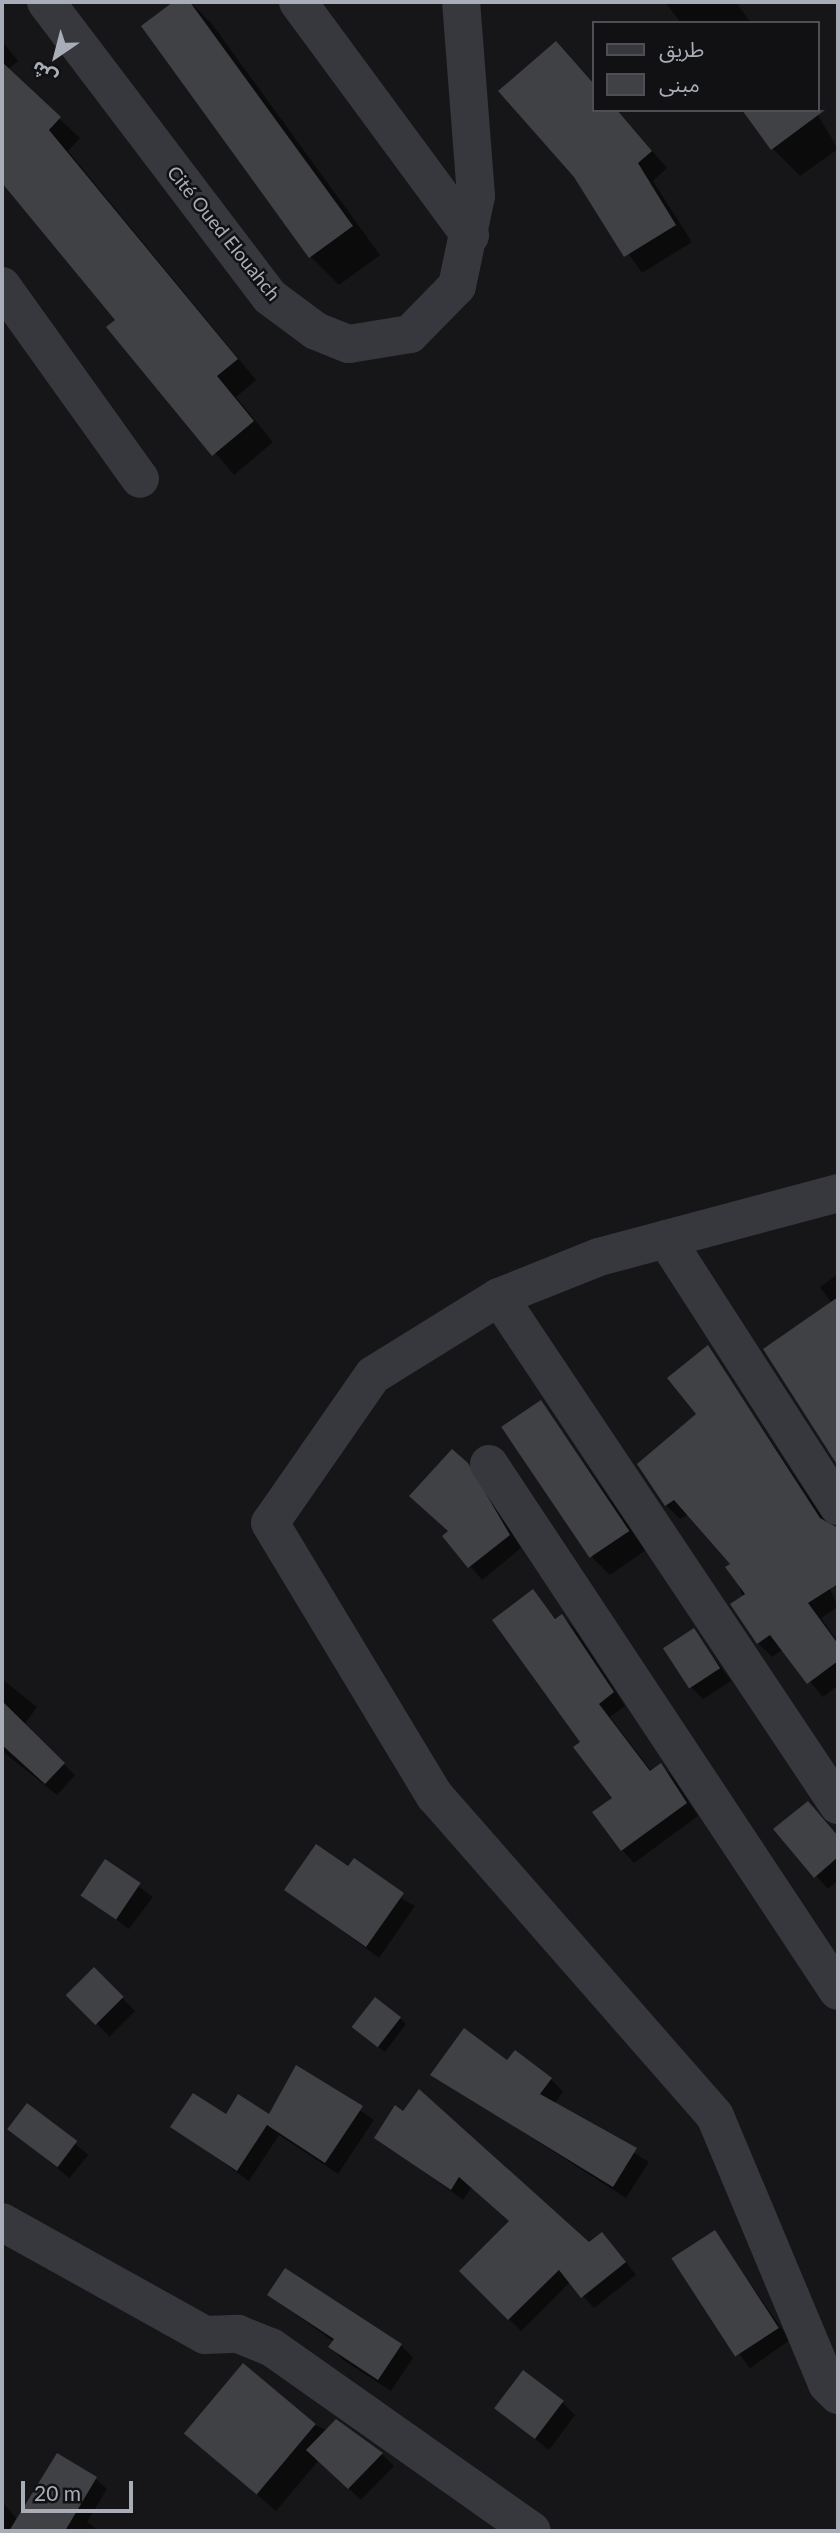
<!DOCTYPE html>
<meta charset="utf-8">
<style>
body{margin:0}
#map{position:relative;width:840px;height:2533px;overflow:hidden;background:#161618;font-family:Lato,"Noto Sans Arabic",sans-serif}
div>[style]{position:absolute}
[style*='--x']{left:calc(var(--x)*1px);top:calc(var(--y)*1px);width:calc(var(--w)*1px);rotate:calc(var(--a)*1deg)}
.shadow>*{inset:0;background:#0007;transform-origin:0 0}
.building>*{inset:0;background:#404145;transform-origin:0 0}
.minor>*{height:38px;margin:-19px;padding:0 19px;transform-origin:19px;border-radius:19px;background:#37383d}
span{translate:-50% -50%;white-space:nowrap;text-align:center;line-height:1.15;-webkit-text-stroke:5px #111113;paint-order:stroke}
.street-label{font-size:19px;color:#a8adb8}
.frame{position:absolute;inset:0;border:4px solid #a8adb8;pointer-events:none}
.legend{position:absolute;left:592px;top:21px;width:228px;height:91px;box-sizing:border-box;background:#111113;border:2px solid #4d4f55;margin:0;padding:9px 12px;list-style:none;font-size:21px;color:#a8adb8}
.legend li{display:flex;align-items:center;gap:14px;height:35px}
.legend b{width:35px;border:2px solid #4d4f55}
.north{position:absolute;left:21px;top:21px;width:70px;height:70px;-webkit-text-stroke:5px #111113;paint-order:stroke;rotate:215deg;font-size:19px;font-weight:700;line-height:28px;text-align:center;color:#a8adb8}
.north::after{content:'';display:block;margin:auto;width:24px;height:32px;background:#a8adb8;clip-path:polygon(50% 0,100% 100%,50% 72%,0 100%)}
.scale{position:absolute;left:21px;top:2481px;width:112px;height:32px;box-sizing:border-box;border:4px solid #a8adb8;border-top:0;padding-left:9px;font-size:21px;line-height:24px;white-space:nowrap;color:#a8adb8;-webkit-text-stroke:5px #111113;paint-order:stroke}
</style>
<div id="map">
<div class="shadow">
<div style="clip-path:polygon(176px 2px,190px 2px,212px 24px,380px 255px,339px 285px,311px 257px,143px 26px)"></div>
<div style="clip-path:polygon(665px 2px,736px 2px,751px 23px,681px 23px)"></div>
<div style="clip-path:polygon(2px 41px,18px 61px,7px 70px,80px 138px,68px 151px,256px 380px,236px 397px,273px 442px,234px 475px,109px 327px,117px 320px,2px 180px,10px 173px,2px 165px)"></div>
<div style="clip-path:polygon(556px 43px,593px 84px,593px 110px,617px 110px,667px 168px,653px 181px,692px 242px,642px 273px,575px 176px)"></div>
<div style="clip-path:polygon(815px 110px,838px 149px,800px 176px,772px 148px)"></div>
<div style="clip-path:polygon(838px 1274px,838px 1312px,820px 1287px)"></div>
<div style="clip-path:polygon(829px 1330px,838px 1343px,838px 1463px,765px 1349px)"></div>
<div style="clip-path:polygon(708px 1347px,826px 1523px,838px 1529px,838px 1569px,826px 1580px,838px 1607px,821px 1618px,838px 1642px,838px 1685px,823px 1697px,783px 1649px,772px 1657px,758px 1643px,732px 1564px,689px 1514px,680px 1519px,666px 1505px,639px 1465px,698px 1414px)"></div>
<div style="clip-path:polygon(541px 1402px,646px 1550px,610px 1575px,592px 1557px)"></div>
<div style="clip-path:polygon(480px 1478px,521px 1548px,482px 1580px,445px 1536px)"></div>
<div style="clip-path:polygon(533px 1592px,557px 1620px,562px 1616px,574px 1628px,625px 1706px,610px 1717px,652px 1772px,661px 1765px,673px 1778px,698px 1816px,634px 1863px,622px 1850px,614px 1799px,582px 1742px)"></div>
<div style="clip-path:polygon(694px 1630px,731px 1681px,703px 1699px,691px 1687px)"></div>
<div style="clip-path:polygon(2px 1679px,37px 1707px,24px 1725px,75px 1775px,57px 1795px,2px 1751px)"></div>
<div style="clip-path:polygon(820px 1815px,838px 1837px,838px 1880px,828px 1889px,816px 1876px)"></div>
<div style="left:105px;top:1861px;width:60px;height:40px;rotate:37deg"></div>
<div style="clip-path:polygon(348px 1869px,415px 1906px,379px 1958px,286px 1889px)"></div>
<div style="left:94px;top:1970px;width:58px;height:36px;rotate:45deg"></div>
<div style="clip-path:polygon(400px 2018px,406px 2024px,385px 2052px,360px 2033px)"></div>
<div style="clip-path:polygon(508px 2062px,551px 2079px,563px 2092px,554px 2104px,649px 2162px,626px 2198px,432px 2074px)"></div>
<div style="clip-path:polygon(297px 2067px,374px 2120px,338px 2174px,279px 2135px,249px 2181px,173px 2127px,227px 2116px,269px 2117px)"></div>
<div style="left:27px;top:2105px;width:79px;height:30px;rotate:39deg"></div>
<div style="clip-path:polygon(404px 2113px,589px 2245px,613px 2246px,636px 2275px,594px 2308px,570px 2282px,521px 2331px,461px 2271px,511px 2221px,472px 2187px,463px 2200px,377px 2138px)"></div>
<div style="left:714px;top:2232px;width:132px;height:49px;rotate:55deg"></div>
<div style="clip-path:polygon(269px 2295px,401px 2345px,413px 2358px,391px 2391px,343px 2360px,331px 2347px,334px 2342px)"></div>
<div style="clip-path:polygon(563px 2403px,575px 2415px,549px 2450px,497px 2408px)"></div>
<div style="clip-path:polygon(315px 2425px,382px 2454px,394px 2466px,361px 2500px,319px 2460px,276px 2511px,186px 2433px)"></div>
<div style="clip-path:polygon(96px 2479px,107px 2489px,87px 2522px,99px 2531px,2px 2531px,2px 2502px,18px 2520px)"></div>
</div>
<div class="building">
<div style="clip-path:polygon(173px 2px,190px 2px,353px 226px,309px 258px,141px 26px)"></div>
<div style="clip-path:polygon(556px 41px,593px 83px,593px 110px,617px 110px,652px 151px,638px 163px,676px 225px,624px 257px,574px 177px,498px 91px)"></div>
<div style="clip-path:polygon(2px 62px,61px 117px,49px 130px,238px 359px,217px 376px,254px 421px,212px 456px,106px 327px,115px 320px,2px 183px)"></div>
<div style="clip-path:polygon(742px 110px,825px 110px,771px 150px)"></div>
<div style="clip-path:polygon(838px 1297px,838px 1466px,763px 1349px)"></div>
<div style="clip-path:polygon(708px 1345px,820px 1518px,838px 1528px,838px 1584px,808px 1603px,838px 1644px,838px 1661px,807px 1684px,770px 1635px,757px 1644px,730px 1604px,745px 1594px,725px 1567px,730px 1564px,674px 1500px,665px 1506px,637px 1464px,696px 1414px,667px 1378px)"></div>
<div style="left:541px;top:1400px;width:158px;height:48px;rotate:56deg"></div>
<div style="clip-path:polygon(452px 1449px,468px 1463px,510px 1535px,468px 1568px,442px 1536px,448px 1531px,409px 1496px)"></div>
<div style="clip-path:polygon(533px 1589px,555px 1619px,562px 1614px,614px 1692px,599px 1704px,650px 1771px,661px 1763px,687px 1803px,621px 1851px,592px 1812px,612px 1798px,573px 1747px,580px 1742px,492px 1620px)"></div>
<div style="left:694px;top:1628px;width:48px;height:37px;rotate:57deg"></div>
<div style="clip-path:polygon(2px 1701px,65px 1763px,45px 1784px,2px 1745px)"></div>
<div style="clip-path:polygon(808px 1801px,838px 1836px,838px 1857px,814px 1878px,773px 1829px)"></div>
<div style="clip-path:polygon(316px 1844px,348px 1866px,354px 1858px,404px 1893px,366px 1947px,284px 1890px)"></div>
<div style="left:105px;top:1859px;width:43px;height:44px;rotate:34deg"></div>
<div style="left:94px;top:1967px;width:42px;height:40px;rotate:45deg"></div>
<div style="left:375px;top:1997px;width:33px;height:38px;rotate:38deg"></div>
<div style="clip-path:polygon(464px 2028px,507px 2060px,515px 2050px,552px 2078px,540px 2094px,637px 2148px,613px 2187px,430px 2075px)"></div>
<div style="clip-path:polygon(296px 2065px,363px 2106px,325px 2163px,267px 2125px,237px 2171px,170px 2127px,193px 2093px,226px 2114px,238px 2094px,269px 2114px)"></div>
<div style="clip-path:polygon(419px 2089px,589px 2242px,602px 2232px,626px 2262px,581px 2298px,559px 2270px,508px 2320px,459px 2271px,509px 2221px,459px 2177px,451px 2190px,374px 2138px,395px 2105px,403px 2111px)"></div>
<div style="left:27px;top:2103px;width:63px;height:33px;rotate:37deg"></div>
<div style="left:715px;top:2230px;width:117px;height:52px;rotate:57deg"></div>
<div style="clip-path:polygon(285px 2268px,402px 2344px,378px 2380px,328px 2347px,334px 2339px,267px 2295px)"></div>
<div style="left:243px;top:2363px;width:95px;height:92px;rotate:40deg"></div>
<div style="left:523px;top:2370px;width:51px;height:48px;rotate:37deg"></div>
<div style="clip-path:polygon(336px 2419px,383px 2453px,348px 2489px,306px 2450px)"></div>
<div style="clip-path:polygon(57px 2453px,97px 2477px,65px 2531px,9px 2531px)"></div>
</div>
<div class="minor">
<div style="--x:46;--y:2;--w:370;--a:52.8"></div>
<div style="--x:270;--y:297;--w:57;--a:36.5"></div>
<div style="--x:316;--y:331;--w:35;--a:22"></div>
<div style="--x:349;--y:344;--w:62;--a:-9.3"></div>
<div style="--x:410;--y:334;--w:67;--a:-45.6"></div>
<div style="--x:457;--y:286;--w:92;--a:-78.1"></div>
<div style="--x:476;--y:196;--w:195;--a:-94.4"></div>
<div style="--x:298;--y:2;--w:290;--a:53.6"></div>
<div style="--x:2;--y:286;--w:237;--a:54.4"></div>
<div style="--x:838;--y:1193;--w:247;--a:165"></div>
<div style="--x:599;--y:1257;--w:108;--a:158.2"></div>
<div style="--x:499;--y:1297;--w:148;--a:148.2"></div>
<div style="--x:373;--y:1375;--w:180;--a:124.8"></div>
<div style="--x:270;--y:1523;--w:319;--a:58.9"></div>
<div style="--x:435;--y:1796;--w:425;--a:48.8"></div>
<div style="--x:715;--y:2116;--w:290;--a:67.3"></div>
<div style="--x:827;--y:2384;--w:16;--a:45"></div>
<div style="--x:666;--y:1239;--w:318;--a:57.2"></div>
<div style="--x:499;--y:1297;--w:611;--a:56.28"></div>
<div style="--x:489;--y:1464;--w:632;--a:56.49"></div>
<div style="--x:2;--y:2222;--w:232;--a:29.1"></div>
<div style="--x:205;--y:2335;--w:33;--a:-2"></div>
<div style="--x:238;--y:2334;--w:35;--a:22"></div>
<div style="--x:271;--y:2347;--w:319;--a:35.2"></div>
</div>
<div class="street-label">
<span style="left:224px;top:233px;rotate:51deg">Cité Oued Elouahch</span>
</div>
<div class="frame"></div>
<ul class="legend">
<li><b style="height:9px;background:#37383d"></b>طريق</li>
<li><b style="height:19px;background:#404145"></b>مبنى</li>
</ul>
<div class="north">ش</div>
<div class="scale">20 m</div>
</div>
